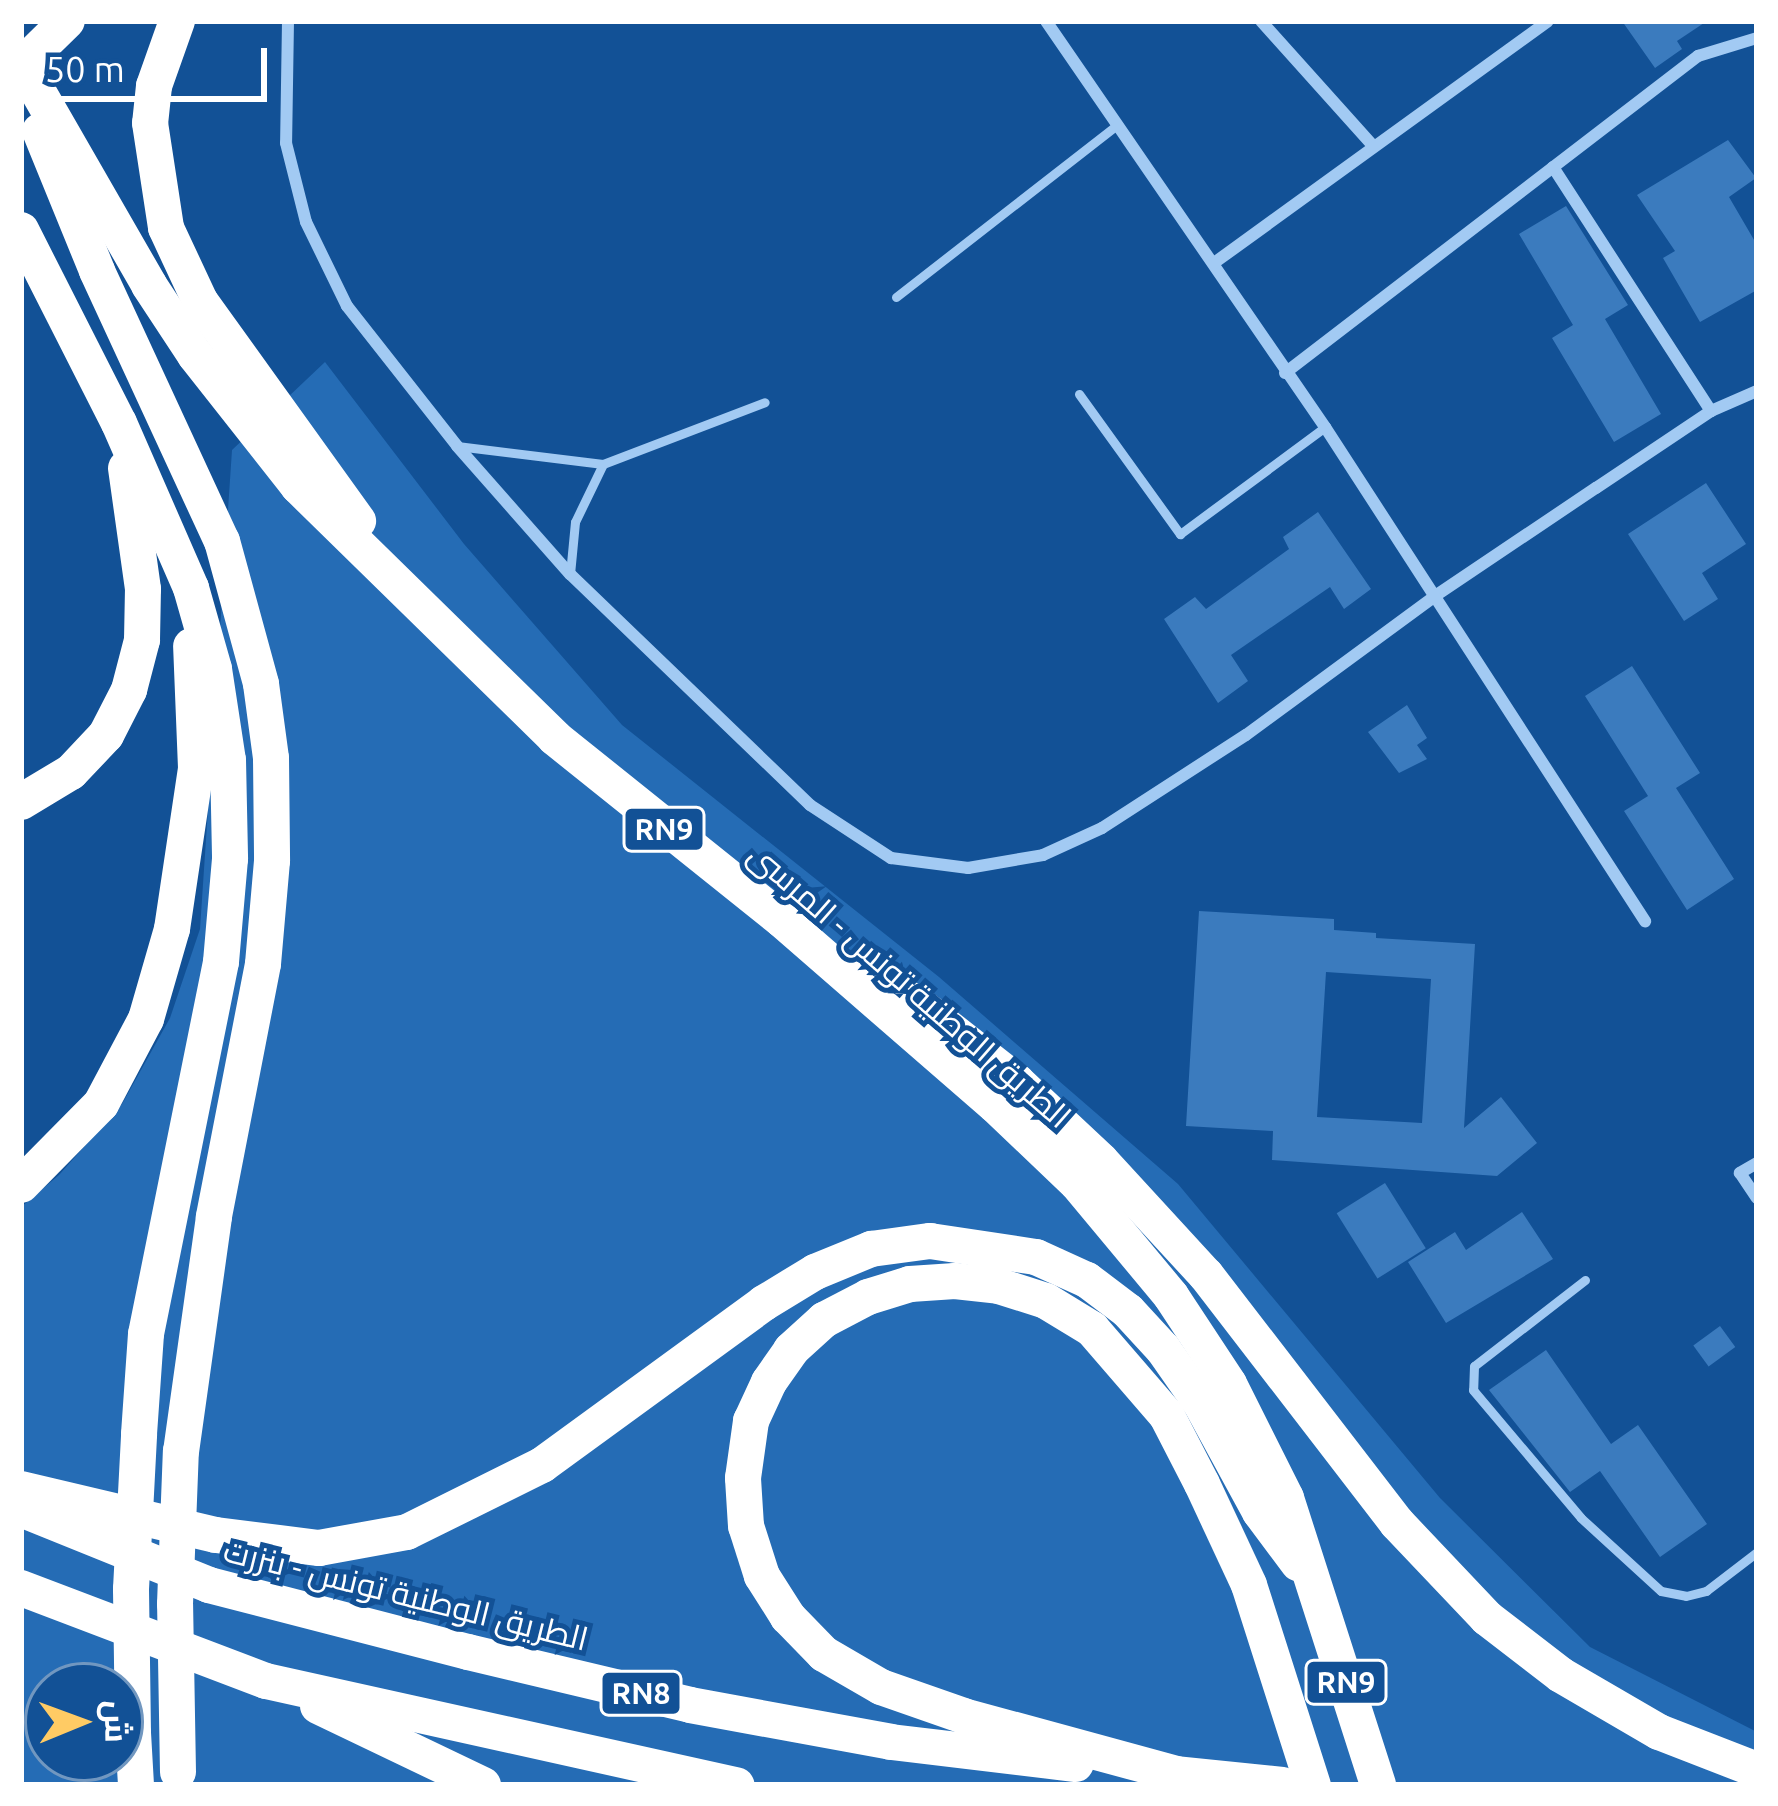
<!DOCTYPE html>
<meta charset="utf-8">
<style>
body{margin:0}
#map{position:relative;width:1778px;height:1806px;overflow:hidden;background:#125196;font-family:Ubuntu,Cairo,sans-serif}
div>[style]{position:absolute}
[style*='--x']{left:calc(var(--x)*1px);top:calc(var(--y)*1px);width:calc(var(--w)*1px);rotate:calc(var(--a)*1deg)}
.green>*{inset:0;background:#256cb5}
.building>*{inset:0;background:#3b7bbe;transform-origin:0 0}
.lane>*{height:9px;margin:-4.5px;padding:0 4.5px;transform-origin:4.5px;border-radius:4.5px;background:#a2caf3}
.street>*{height:12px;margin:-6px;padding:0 6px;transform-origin:6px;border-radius:6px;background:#a2caf3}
.highway>*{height:36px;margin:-18px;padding:0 18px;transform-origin:18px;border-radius:18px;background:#fff}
.highway-bridge>*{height:36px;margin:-18px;padding:0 18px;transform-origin:18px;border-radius:18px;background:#fff}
span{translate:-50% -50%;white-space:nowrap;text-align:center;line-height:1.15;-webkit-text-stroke:10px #125196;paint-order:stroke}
.shield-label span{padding:3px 9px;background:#125196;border:3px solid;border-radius:9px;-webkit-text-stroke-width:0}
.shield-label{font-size:30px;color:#fff;font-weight:700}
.street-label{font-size:33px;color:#fff}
.frame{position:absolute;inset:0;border:24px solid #fff;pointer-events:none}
.north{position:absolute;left:24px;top:1662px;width:120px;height:120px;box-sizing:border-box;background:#125196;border:3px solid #7197c0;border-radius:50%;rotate:89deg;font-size:33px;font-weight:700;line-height:48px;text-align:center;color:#fff}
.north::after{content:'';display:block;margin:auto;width:42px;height:54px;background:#ffcb64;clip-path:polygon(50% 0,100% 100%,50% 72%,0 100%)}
.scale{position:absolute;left:24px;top:48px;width:243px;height:54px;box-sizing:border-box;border:6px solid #fff;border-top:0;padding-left:15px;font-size:36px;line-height:42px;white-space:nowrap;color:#fff;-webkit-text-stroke:9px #125196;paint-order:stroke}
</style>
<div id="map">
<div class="green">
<div style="clip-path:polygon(evenodd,325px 362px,464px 544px,622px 725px,939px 977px,1178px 1184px,1440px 1498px,1590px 1647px,1757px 1732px,1757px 1785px,21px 1785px,21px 1207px,59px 1175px,122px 1104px,170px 1018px,200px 929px,232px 450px,325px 362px,48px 1686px,120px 1686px,120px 1758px,48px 1758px,48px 1686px)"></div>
</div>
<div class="building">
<div style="clip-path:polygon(1622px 21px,1707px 21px,1677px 41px,1682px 49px,1655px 68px)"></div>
<div style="clip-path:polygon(1728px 140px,1756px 178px,1729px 197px,1757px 245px,1757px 290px,1700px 322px,1663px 258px,1675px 251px,1637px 195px)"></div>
<div style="clip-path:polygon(1566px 206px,1628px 305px,1605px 319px,1661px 414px,1614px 442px,1552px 338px,1573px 325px,1519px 234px)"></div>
<div style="clip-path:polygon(1706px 483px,1746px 544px,1702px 573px,1718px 599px,1684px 621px,1628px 534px)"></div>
<div style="clip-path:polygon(1318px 512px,1371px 589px,1344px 609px,1330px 587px,1231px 655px,1248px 681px,1218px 703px,1164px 619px,1195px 597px,1206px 609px,1289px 549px,1283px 537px)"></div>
<div style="clip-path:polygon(1632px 666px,1700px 773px,1676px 788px,1734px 879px,1687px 910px,1624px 811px,1648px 796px,1585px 696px)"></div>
<div style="clip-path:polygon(1407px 705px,1427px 738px,1417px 745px,1427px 759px,1399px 773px,1368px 732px)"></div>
<div style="clip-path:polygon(evenodd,1199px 911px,1334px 919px,1334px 930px,1376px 933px,1376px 938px,1475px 944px,1464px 1128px,1501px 1097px,1537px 1143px,1497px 1176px,1272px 1160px,1273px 1131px,1186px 1126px,1199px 911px,1326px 972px,1431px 979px,1422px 1123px,1317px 1117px,1326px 972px)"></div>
<div style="left:1385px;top:1183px;width:77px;height:57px;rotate:58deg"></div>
<div style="clip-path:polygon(1522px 1212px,1553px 1259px,1446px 1323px,1408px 1262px,1455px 1232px,1466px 1250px)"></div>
<div style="left:1720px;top:1326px;width:26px;height:33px;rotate:54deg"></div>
<div style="clip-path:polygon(1546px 1350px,1611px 1444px,1638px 1425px,1707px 1524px,1660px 1557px,1600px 1471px,1570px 1492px,1489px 1390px)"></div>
</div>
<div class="lane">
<div style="--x:896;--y:297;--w:280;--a:-37.9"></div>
<div style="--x:1079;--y:394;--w:173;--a:54.2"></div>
<div style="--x:1180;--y:534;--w:180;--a:-36.4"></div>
<div style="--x:457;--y:446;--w:147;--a:7"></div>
<div style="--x:603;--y:464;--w:64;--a:115.8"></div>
<div style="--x:575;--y:522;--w:52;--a:95.5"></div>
<div style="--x:603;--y:464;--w:173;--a:-20.9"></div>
<div style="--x:1585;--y:1280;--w:140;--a:142.2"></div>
<div style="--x:1474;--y:1366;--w:24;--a:92"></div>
<div style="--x:1473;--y:1390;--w:167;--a:49.8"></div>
<div style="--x:1581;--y:1518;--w:108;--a:42.4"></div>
<div style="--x:1661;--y:1591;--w:25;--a:11"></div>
<div style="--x:1686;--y:1596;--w:21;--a:-14"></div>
<div style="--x:1706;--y:1591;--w:64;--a:-37.4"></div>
</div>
<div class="street">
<div style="--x:288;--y:21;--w:122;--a:90.9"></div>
<div style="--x:286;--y:143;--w:81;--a:75.8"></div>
<div style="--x:306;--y:222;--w:93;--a:64"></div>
<div style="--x:347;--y:306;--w:178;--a:51.8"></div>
<div style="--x:457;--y:446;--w:171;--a:48.6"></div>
<div style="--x:570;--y:574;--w:333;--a:43.9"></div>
<div style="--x:810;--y:805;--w:97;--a:33.2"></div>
<div style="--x:891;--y:858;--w:78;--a:7.4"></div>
<div style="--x:968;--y:868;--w:76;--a:-9.8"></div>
<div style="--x:1043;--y:855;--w:65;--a:-24.6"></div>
<div style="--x:1102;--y:828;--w:171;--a:-32.9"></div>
<div style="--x:1246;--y:735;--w:235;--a:-36.3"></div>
<div style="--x:1435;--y:596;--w:194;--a:-33.9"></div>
<div style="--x:1596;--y:488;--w:138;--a:-33.8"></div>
<div style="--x:1711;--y:411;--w:50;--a:-23.5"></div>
<div style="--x:1046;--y:21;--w:493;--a:55.5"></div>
<div style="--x:1325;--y:427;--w:589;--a:57.07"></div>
<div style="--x:1261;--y:21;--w:168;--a:48.1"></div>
<div style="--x:1553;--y:167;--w:291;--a:57.1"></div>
<div style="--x:1214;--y:263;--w:412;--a:-35.9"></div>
<div style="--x:1285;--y:373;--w:521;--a:-37.51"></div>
<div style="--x:1698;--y:56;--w:62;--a:-17"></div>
<div style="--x:1757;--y:1163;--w:20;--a:150"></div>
<div style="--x:1740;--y:1173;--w:30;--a:56"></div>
</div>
<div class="highway">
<div style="--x:177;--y:21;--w:69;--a:109.5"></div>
<div style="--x:154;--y:86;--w:37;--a:96"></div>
<div style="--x:150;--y:123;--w:106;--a:81.3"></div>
<div style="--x:166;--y:228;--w:81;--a:65"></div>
<div style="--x:200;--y:301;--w:271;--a:54.3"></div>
<div style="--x:21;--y:62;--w:257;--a:60.1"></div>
<div style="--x:149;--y:285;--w:84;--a:56.7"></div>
<div style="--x:195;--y:355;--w:167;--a:51.8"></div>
<div style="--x:298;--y:486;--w:360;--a:44.4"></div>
<div style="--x:555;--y:738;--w:291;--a:38.7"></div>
<div style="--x:782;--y:920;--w:282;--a:41"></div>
<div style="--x:995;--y:1105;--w:113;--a:43.6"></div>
<div style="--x:1077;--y:1183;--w:147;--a:50.2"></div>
<div style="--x:1171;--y:1296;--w:105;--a:56.6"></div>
<div style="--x:1229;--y:1384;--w:127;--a:63.4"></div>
<div style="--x:1286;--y:1498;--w:301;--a:72.2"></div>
<div style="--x:40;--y:131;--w:151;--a:67.8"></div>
<div style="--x:97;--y:271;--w:298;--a:65.2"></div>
<div style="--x:222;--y:541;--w:148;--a:74.7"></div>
<div style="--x:261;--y:684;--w:75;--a:82.3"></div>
<div style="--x:271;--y:758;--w:103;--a:89.4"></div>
<div style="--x:272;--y:861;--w:103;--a:95"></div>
<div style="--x:263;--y:964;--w:258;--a:101"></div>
<div style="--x:214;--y:1217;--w:236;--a:98"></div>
<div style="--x:21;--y:230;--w:216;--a:63.1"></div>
<div style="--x:119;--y:423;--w:180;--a:66.4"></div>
<div style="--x:191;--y:588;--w:84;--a:74.1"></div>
<div style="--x:214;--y:669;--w:92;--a:81.3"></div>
<div style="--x:228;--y:760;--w:99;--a:88.8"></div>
<div style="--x:230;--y:859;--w:103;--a:95"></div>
<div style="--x:221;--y:962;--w:379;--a:101.4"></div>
<div style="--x:146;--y:1334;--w:100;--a:94"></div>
<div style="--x:21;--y:802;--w:58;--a:-31"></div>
<div style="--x:71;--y:772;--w:51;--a:-46.6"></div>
<div style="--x:106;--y:735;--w:51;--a:-62.9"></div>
<div style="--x:129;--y:690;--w:52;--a:-75.4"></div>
<div style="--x:142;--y:640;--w:51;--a:-88.9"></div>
<div style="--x:143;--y:589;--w:122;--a:-98"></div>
<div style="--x:870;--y:975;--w:62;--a:31.9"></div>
<div style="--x:923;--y:1008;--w:120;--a:38.2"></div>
<div style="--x:1017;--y:1082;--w:115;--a:43.2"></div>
<div style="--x:1101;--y:1161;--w:155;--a:47.4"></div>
<div style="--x:1206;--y:1275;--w:313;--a:52.4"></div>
<div style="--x:1397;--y:1523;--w:131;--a:46.5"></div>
<div style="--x:1487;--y:1618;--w:93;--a:37.6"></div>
<div style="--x:1561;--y:1675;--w:113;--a:30.2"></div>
<div style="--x:1659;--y:1732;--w:105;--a:21.2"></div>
<div style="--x:21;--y:1185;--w:114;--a:-45.4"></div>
<div style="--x:101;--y:1104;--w:96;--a:-62.1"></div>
<div style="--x:146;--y:1019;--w:94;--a:-73.9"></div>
<div style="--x:172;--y:929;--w:163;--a:-81.5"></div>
<div style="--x:196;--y:768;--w:122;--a:-92.3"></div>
<div style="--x:21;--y:1489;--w:200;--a:13.3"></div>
<div style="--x:216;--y:1535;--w:104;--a:7.2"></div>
<div style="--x:319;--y:1548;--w:89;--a:-10.3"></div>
<div style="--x:407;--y:1532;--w:151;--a:-26.4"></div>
<div style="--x:542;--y:1465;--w:275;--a:-36.1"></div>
<div style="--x:764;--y:1303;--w:60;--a:-31.3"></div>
<div style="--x:815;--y:1272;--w:61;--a:-22.3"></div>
<div style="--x:871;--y:1249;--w:60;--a:-7.7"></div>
<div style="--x:930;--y:1241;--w:107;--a:8.6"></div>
<div style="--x:1036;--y:1257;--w:56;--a:24.3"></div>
<div style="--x:1087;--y:1280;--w:51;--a:37.1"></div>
<div style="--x:1128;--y:1311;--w:52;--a:47.4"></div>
<div style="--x:1163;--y:1349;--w:65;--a:55.1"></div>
<div style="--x:1200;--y:1402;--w:125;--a:61.4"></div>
<div style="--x:1260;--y:1512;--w:64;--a:53.3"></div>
<div style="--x:21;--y:1509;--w:203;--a:22"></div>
<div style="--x:209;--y:1585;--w:268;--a:14.5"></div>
<div style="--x:468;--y:1652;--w:228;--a:13.4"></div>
<div style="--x:690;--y:1705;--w:204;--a:10.4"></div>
<div style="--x:891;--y:1742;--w:186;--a:6.8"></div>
<div style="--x:21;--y:1588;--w:262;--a:20.8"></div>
<div style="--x:266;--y:1681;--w:482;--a:12.5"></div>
<div style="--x:318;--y:1706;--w:183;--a:25.6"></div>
<div style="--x:133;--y:1733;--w:52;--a:86.7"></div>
<div style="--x:1155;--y:1772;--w:128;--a:5.8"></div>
<div style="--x:1177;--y:1774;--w:221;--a:-164.8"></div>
<div style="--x:964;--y:1716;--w:88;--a:-160.7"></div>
<div style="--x:881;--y:1687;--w:66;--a:-149.9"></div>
<div style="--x:824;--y:1654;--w:52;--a:-134.2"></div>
<div style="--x:788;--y:1617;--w:49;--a:-122.4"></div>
<div style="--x:762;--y:1576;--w:52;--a:-107.7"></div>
<div style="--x:746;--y:1526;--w:48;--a:-93.6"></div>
<div style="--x:743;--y:1478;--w:58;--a:-82"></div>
<div style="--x:751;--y:1421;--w:43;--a:-65.2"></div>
<div style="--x:769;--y:1382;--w:39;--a:-55"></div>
<div style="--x:791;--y:1350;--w:45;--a:-42.3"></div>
<div style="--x:824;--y:1320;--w:50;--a:-27.6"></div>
<div style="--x:868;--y:1297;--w:44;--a:-17.2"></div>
<div style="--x:910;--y:1284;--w:45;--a:-3.8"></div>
<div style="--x:955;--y:1281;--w:44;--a:6.5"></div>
<div style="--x:999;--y:1286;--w:49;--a:17.7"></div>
<div style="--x:1046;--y:1301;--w:54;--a:31.3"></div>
<div style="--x:1092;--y:1329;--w:115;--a:49.2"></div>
<div style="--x:1167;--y:1416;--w:76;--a:62.8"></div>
<div style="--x:1202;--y:1484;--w:111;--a:65"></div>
<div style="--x:1249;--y:1585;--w:210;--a:72.3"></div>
</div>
<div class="highway-bridge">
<div style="--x:21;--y:66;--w:64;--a:-44.4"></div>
<div style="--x:133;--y:1733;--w:144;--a:-90.8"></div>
<div style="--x:131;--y:1589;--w:155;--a:-87"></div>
<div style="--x:178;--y:1772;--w:168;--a:-91"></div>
<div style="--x:175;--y:1604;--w:153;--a:-87.8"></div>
</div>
<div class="shield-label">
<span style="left:664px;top:829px">RN9</span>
<span style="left:1346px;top:1682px">RN9</span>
<span style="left:641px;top:1693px">RN8</span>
</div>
<div class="street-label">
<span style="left:910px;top:985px;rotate:41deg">الطريق الوطنية تونس - المرسى</span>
<span style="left:406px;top:1594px;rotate:14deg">الطريق الوطنية تونس - بنزرت</span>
</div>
<div class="frame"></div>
<div class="north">ش</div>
<div class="scale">50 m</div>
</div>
